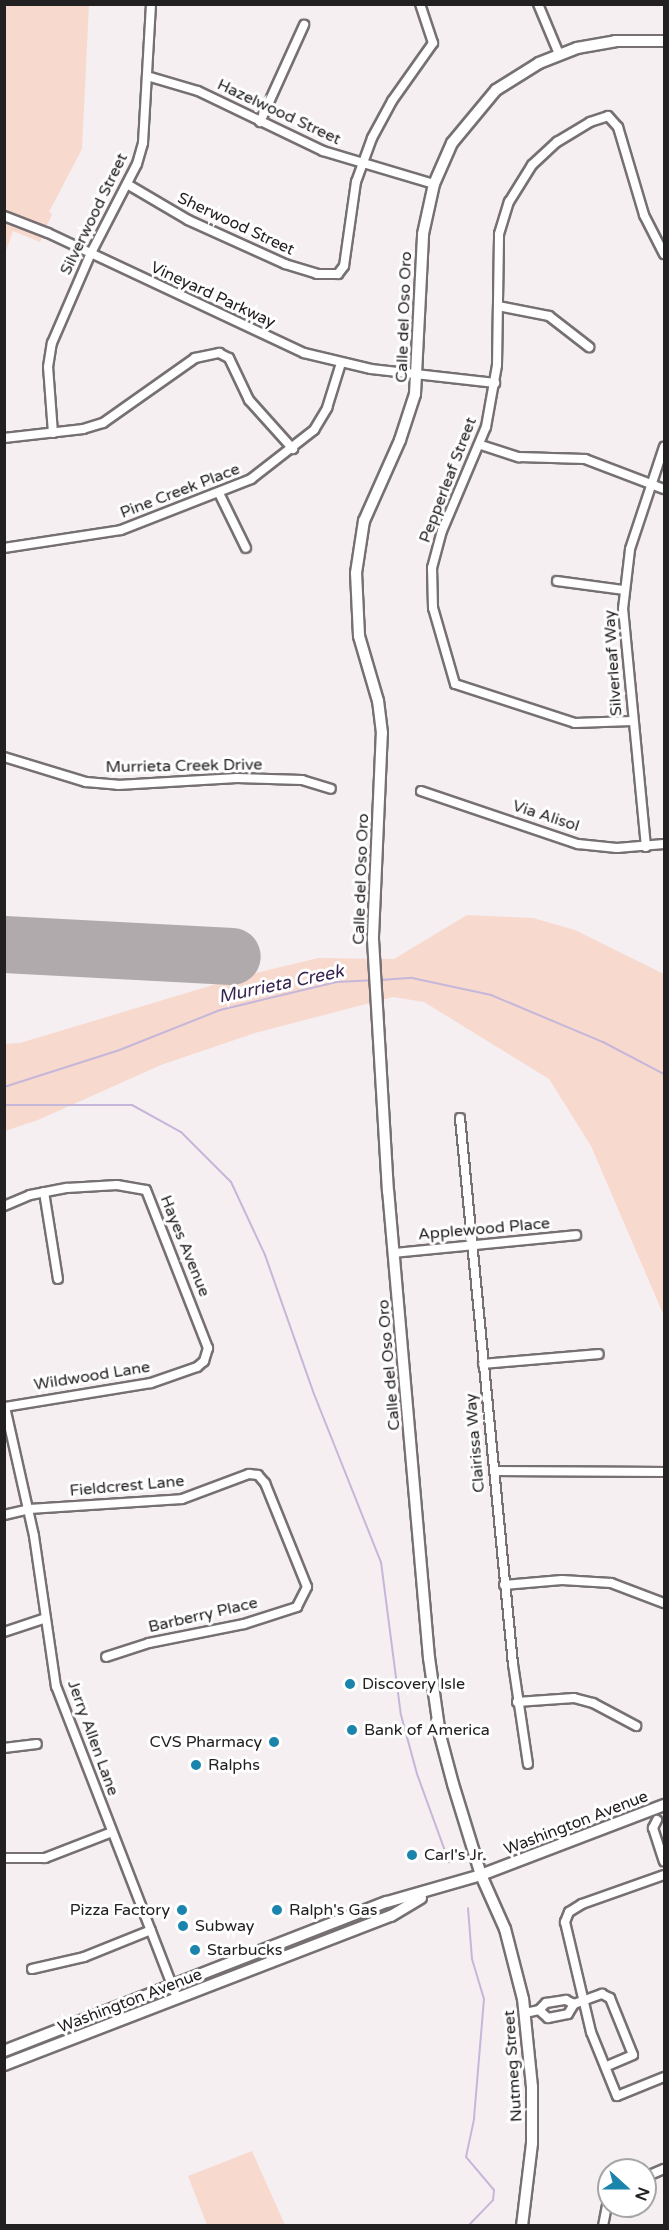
<!DOCTYPE html>
<style>
body{margin:0}
#map{position:relative;width:669px;height:2230px;overflow:hidden;background:#f6eff2;font-family:"Varela Round",sans-serif}
div>[style]{position:absolute}
[style*='--x']{left:calc(var(--x)*1px);top:calc(var(--y)*1px);width:calc(var(--w)*1px);rotate:calc(var(--a)*1deg)}
.green>*{inset:0;background:#f8d9ce}
.stream>*{height:2px;margin:-1px;padding:0 1px;transform-origin:1px;border-radius:1px;background:#c5b7d9}
.runway>*{height:57px;margin:-28.5px;padding:0 28.5px;transform-origin:28.5px;border-radius:28.5px;background:#b0aaac}
.roads{filter:drop-shadow(2px 0 #767073) drop-shadow(-2px 0 #767073) drop-shadow(0 2px #767073) drop-shadow(0 -2px #767073)}
.minor>*{height:8px;margin:-4px;padding:0 4px;transform-origin:4px;border-radius:4px;background:#fff}
.major>*{height:10px;margin:-5px;padding:0 5px;transform-origin:5px;border-radius:5px;background:#fff}
.dots>*{width:16px;height:16px;translate:-50% -50%;box-sizing:border-box;border:3px solid #fff;border-radius:50%}
span{translate:-50% -50%;white-space:nowrap;text-align:center;line-height:1.15;-webkit-text-stroke:6px #fff;paint-order:stroke}
.street-label{font-size:16px;color:#232021}
.poi-label{font-size:16px;color:#232021}
.left{translate:0 -50%;text-align:left}
.right{translate:-100% -50%;text-align:right}
.water-label{font-size:18px;color:#382450;font-style:italic}
.frame{position:absolute;inset:0;border:6px solid #232021;pointer-events:none}
.north{position:absolute;left:597px;top:2158px;width:60px;height:60px;box-sizing:border-box;background:#fff;border:2px solid #a7a6a6;border-radius:50%;rotate:111deg;font-size:16px;font-weight:700;line-height:24px;text-align:center;color:#232021}
.north::after{content:'';display:block;margin:auto;width:21px;height:27px;background:#1b84ad;clip-path:polygon(50% 0,100% 100%,50% 72%,0 100%)}
</style>
<div id="map">
<div class="green">
<div style="clip-path:polygon(5px 5px,89px 5px,82px 149px,49px 212px,52px 214px,40px 242px,13px 231px,5px 254px)"></div>
<div style="clip-path:polygon(467px 915px,533px 918px,575px 930px,664px 974px,664px 1316px,591px 1146px,549px 1079px,424px 1002px,393px 997px,255px 1033px,161px 1065px,38px 1120px,5px 1131px,5px 1044px,20px 1043px,236px 978px,318px 958px,394px 959px)"></div>
<div style="clip-path:polygon(252px 2151px,285px 2225px,207px 2225px,188px 2176px)"></div>
</div>
<div class="stream">
<div style="--x:381;--y:980;--w:31;--a:-4"></div>
<div style="--x:412;--y:978;--w:81;--a:12.1"></div>
<div style="--x:491;--y:995;--w:121;--a:22.8"></div>
<div style="--x:603;--y:1042;--w:69;--a:27.7"></div>
<div style="--x:4;--y:1087;--w:119;--a:-17.7"></div>
<div style="--x:117;--y:1051;--w:111;--a:-21.7"></div>
<div style="--x:220;--y:1010;--w:120;--a:-13.5"></div>
<div style="--x:337;--y:982;--w:35;--a:-3"></div>
<div style="--x:4;--y:1105;--w:128;--a:0"></div>
<div style="--x:132;--y:1105;--w:56;--a:28.9"></div>
<div style="--x:181;--y:1132;--w:71;--a:45"></div>
<div style="--x:231;--y:1182;--w:81;--a:65"></div>
<div style="--x:265;--y:1255;--w:147;--a:70.6"></div>
<div style="--x:314;--y:1394;--w:181;--a:68.3"></div>
<div style="--x:381;--y:1562;--w:154;--a:82.6"></div>
<div style="--x:401;--y:1715;--w:61;--a:74.8"></div>
<div style="--x:417;--y:1774;--w:94;--a:70"></div>
<div style="--x:468;--y:2226;--w:36;--a:-46"></div>
<div style="--x:493;--y:2200;--w:10;--a:-84"></div>
<div style="--x:494;--y:2190;--w:43;--a:-130.3"></div>
<div style="--x:466;--y:2157;--w:40;--a:-78"></div>
<div style="--x:474;--y:2118;--w:119;--a:-85.2"></div>
<div style="--x:484;--y:1999;--w:42;--a:-106.7"></div>
<div style="--x:472;--y:1959;--w:51;--a:-94.5"></div>
</div>
<div class="runway">
<div style="--x:4;--y:944;--w:228;--a:3"></div>
</div>
<div class="roads">
<div class="minor">
<div style="--x:538;--y:4;--w:54;--a:67.2"></div>
<div style="--x:147;--y:76;--w:53;--a:16.4"></div>
<div style="--x:198;--y:91;--w:139;--a:25.6"></div>
<div style="--x:323;--y:151;--w:116;--a:16.6"></div>
<div style="--x:260;--y:122;--w:107;--a:-65.6"></div>
<div style="--x:127;--y:184;--w:71;--a:30.5"></div>
<div style="--x:188;--y:220;--w:107;--a:24.4"></div>
<div style="--x:285;--y:264;--w:34;--a:17"></div>
<div style="--x:317;--y:274;--w:21;--a:0"></div>
<div style="--x:338;--y:274;--w:10;--a:-53"></div>
<div style="--x:344;--y:266;--w:85;--a:-81.9"></div>
<div style="--x:356;--y:182;--w:47;--a:-70"></div>
<div style="--x:372;--y:138;--w:42;--a:-61.6"></div>
<div style="--x:392;--y:101;--w:71;--a:-54.7"></div>
<div style="--x:433;--y:43;--w:41;--a:-108.4"></div>
<div style="--x:4;--y:216;--w:47;--a:21.1"></div>
<div style="--x:48;--y:233;--w:283;--a:25.1"></div>
<div style="--x:304;--y:353;--w:69;--a:13.4"></div>
<div style="--x:371;--y:369;--w:125;--a:6.4"></div>
<div style="--x:498;--y:306;--w:52;--a:11.1"></div>
<div style="--x:549;--y:316;--w:51;--a:37.8"></div>
<div style="--x:53;--y:433;--w:66;--a:-94.3"></div>
<div style="--x:48;--y:367;--w:24;--a:-81"></div>
<div style="--x:52;--y:343;--w:98;--a:-66.6"></div>
<div style="--x:91;--y:253;--w:100;--a:-62.7"></div>
<div style="--x:137;--y:164;--w:22;--a:-74"></div>
<div style="--x:143;--y:143;--w:139;--a:-86.7"></div>
<div style="--x:4;--y:438;--w:80;--a:-6.5"></div>
<div style="--x:83;--y:429;--w:21;--a:-17"></div>
<div style="--x:103;--y:423;--w:113;--a:-35.2"></div>
<div style="--x:195;--y:358;--w:25;--a:-12"></div>
<div style="--x:219;--y:353;--w:11;--a:27"></div>
<div style="--x:229;--y:358;--w:47;--a:64.5"></div>
<div style="--x:249;--y:400;--w:66;--a:48.1"></div>
<div style="--x:481;--y:445;--w:40;--a:18"></div>
<div style="--x:519;--y:457;--w:66;--a:1.7"></div>
<div style="--x:585;--y:459;--w:85;--a:20.8"></div>
<div style="--x:219;--y:493;--w:61;--a:63.9"></div>
<div style="--x:4;--y:548;--w:118;--a:-8.7"></div>
<div style="--x:121;--y:530;--w:140;--a:-21.4"></div>
<div style="--x:251;--y:479;--w:80;--a:-37.9"></div>
<div style="--x:314;--y:430;--w:26;--a:-59"></div>
<div style="--x:327;--y:408;--w:47;--a:-72.7"></div>
<div style="--x:557;--y:581;--w:68;--a:7.7"></div>
<div style="--x:632;--y:721;--w:57;--a:178"></div>
<div style="--x:575;--y:723;--w:126;--a:-162"></div>
<div style="--x:455;--y:684;--w:79;--a:-106.1"></div>
<div style="--x:433;--y:608;--w:40;--a:-91.4"></div>
<div style="--x:432;--y:568;--w:38;--a:-75"></div>
<div style="--x:442;--y:531;--w:113;--a:-67.1"></div>
<div style="--x:486;--y:427;--w:63;--a:-79.9"></div>
<div style="--x:497;--y:365;--w:131;--a:-89.1"></div>
<div style="--x:499;--y:234;--w:34;--a:-73"></div>
<div style="--x:509;--y:202;--w:44;--a:-58.1"></div>
<div style="--x:532;--y:165;--w:34;--a:-43"></div>
<div style="--x:557;--y:142;--w:39;--a:-31"></div>
<div style="--x:590;--y:122;--w:19;--a:-18"></div>
<div style="--x:608;--y:116;--w:15;--a:48"></div>
<div style="--x:618;--y:127;--w:92;--a:73.5"></div>
<div style="--x:644;--y:215;--w:44;--a:62.9"></div>
<div style="--x:4;--y:757;--w:86;--a:17"></div>
<div style="--x:86;--y:782;--w:32;--a:5"></div>
<div style="--x:118;--y:785;--w:119;--a:-3.4"></div>
<div style="--x:237;--y:778;--w:65;--a:1.8"></div>
<div style="--x:302;--y:780;--w:30;--a:17"></div>
<div style="--x:421;--y:791;--w:166;--a:18.7"></div>
<div style="--x:578;--y:844;--w:39;--a:6"></div>
<div style="--x:617;--y:848;--w:47;--a:-4.9"></div>
<div style="--x:646;--y:847;--w:239;--a:-95.5"></div>
<div style="--x:623;--y:609;--w:60;--a:-83.3"></div>
<div style="--x:630;--y:549;--w:108;--a:-71.6"></div>
<div style="--x:460;--y:1118;--w:549;--a:84.46"></div>
<div style="--x:513;--y:1664;--w:101;--a:81.5"></div>
<div style="--x:44;--y:1192;--w:88;--a:80.9"></div>
<div style="--x:4;--y:1206;--w:28;--a:-23"></div>
<div style="--x:30;--y:1195;--w:38;--a:-11"></div>
<div style="--x:67;--y:1188;--w:50;--a:-3.4"></div>
<div style="--x:117;--y:1185;--w:29;--a:10"></div>
<div style="--x:146;--y:1190;--w:170;--a:68.6"></div>
<div style="--x:208;--y:1348;--w:14;--a:107"></div>
<div style="--x:204;--y:1361;--w:9;--a:139"></div>
<div style="--x:197;--y:1367;--w:49;--a:160.8"></div>
<div style="--x:151;--y:1383;--w:149;--a:170.7"></div>
<div style="--x:394;--y:1253;--w:183;--a:-5.6"></div>
<div style="--x:483;--y:1364;--w:116;--a:-4.9"></div>
<div style="--x:5;--y:1407;--w:132;--a:77.3"></div>
<div style="--x:34;--y:1536;--w:152;--a:81.7"></div>
<div style="--x:56;--y:1686;--w:335;--a:68.8"></div>
<div style="--x:497;--y:1471;--w:167;--a:0.3"></div>
<div style="--x:4;--y:1515;--w:26;--a:-13"></div>
<div style="--x:29;--y:1509;--w:153;--a:-3.7"></div>
<div style="--x:182;--y:1499;--w:72;--a:-20.5"></div>
<div style="--x:249;--y:1474;--w:9;--a:6"></div>
<div style="--x:258;--y:1475;--w:11;--a:49"></div>
<div style="--x:265;--y:1483;--w:112;--a:68"></div>
<div style="--x:307;--y:1587;--w:22;--a:117"></div>
<div style="--x:297;--y:1607;--w:56;--a:162.2"></div>
<div style="--x:244;--y:1624;--w:97;--a:168.7"></div>
<div style="--x:149;--y:1643;--w:45;--a:162"></div>
<div style="--x:504;--y:1585;--w:58;--a:-4.9"></div>
<div style="--x:562;--y:1580;--w:49;--a:3.5"></div>
<div style="--x:611;--y:1583;--w:57;--a:20.7"></div>
<div style="--x:4;--y:1632;--w:44;--a:-18.4"></div>
<div style="--x:517;--y:1702;--w:57;--a:-4"></div>
<div style="--x:574;--y:1698;--w:20;--a:15"></div>
<div style="--x:593;--y:1703;--w:49;--a:28.1"></div>
<div style="--x:4;--y:1748;--w:33;--a:-7"></div>
<div style="--x:657;--y:1820;--w:9;--a:117"></div>
<div style="--x:653;--y:1828;--w:35;--a:72"></div>
<div style="--x:4;--y:1858;--w:41;--a:0"></div>
<div style="--x:45;--y:1858;--w:72;--a:-21.2"></div>
<div style="--x:664;--y:1875;--w:87;--a:160.5"></div>
<div style="--x:582;--y:1904;--w:15;--a:148"></div>
<div style="--x:569;--y:1912;--w:11;--a:112"></div>
<div style="--x:565;--y:1922;--w:113;--a:76.7"></div>
<div style="--x:591;--y:2032;--w:69;--a:67.9"></div>
<div style="--x:617;--y:2096;--w:51;--a:-22"></div>
<div style="--x:32;--y:1969;--w:53;--a:-13"></div>
<div style="--x:84;--y:1957;--w:72;--a:-21.9"></div>
<div style="--x:539;--y:2010;--w:12;--a:42"></div>
<div style="--x:548;--y:2018;--w:20;--a:-11"></div>
<div style="--x:568;--y:2014;--w:12;--a:-59"></div>
<div style="--x:574;--y:2004;--w:30;--a:-20"></div>
<div style="--x:602;--y:1994;--w:9;--a:27"></div>
<div style="--x:610;--y:1998;--w:61;--a:68"></div>
<div style="--x:633;--y:2055;--w:30;--a:157"></div>
<div style="--x:525;--y:2013;--w:14;--a:-12"></div>
<div style="--x:539;--y:2010;--w:10;--a:-45"></div>
<div style="--x:546;--y:2003;--w:20;--a:-9"></div>
<div style="--x:566;--y:2000;--w:9;--a:27"></div>
<div style="--x:645;--y:2177;--w:21;--a:-23"></div>
<div style="--x:603;--y:2226;--w:32;--a:-79"></div>
</div>
<div class="major">
<div style="--x:4;--y:2051;--w:411;--a:-21.3"></div>
<div style="--x:387;--y:1902;--w:98;--a:-16"></div>
<div style="--x:481;--y:1875;--w:196;--a:-20.9"></div>
<div style="--x:4;--y:2065;--w:415;--a:-21.1"></div>
<div style="--x:391;--y:1916;--w:35;--a:-31"></div>
<div style="--x:522;--y:2226;--w:84;--a:-83.1"></div>
<div style="--x:532;--y:2143;--w:56;--a:-90"></div>
<div style="--x:532;--y:2087;--w:88;--a:-95.8"></div>
<div style="--x:523;--y:1999;--w:72;--a:-104.4"></div>
<div style="--x:505;--y:1929;--w:59;--a:-114"></div>
<div style="--x:481;--y:1875;--w:95;--a:-107.1"></div>
<div style="--x:453;--y:1784;--w:51;--a:-104.9"></div>
<div style="--x:440;--y:1735;--w:78;--a:-98.1"></div>
<div style="--x:429;--y:1658;--w:468;--a:-95"></div>
<div style="--x:388;--y:1192;--w:256;--a:-93.4"></div>
<div style="--x:373;--y:936;--w:203;--a:-87.5"></div>
<div style="--x:382;--y:733;--w:32;--a:-97"></div>
<div style="--x:378;--y:701;--w:68;--a:-106.3"></div>
<div style="--x:359;--y:636;--w:63;--a:-92.7"></div>
<div style="--x:356;--y:573;--w:53;--a:-81.3"></div>
<div style="--x:364;--y:521;--w:89;--a:-66"></div>
<div style="--x:400;--y:440;--w:48;--a:-71.9"></div>
<div style="--x:415;--y:394;--w:160;--a:-87.1"></div>
<div style="--x:423;--y:234;--w:51;--a:-77.6"></div>
<div style="--x:434;--y:184;--w:45;--a:-66.3"></div>
<div style="--x:452;--y:143;--w:69;--a:-50.3"></div>
<div style="--x:496;--y:90;--w:51;--a:-32.1"></div>
<div style="--x:539;--y:63;--w:41;--a:-21.5"></div>
<div style="--x:577;--y:48;--w:39;--a:-10"></div>
<div style="--x:615;--y:41;--w:49;--a:0"></div>
</div>
</div>
<div class="dots">
<div style="left:350px;top:1684px;background:#1b84ad"></div>
<div style="left:352px;top:1730px;background:#1b84ad"></div>
<div style="left:274px;top:1742px;background:#1b84ad"></div>
<div style="left:196px;top:1765px;background:#1b84ad"></div>
<div style="left:412px;top:1855px;background:#1b84ad"></div>
<div style="left:182px;top:1910px;background:#1b84ad"></div>
<div style="left:277px;top:1910px;background:#1b84ad"></div>
<div style="left:183px;top:1926px;background:#1b84ad"></div>
<div style="left:195px;top:1950px;background:#1b84ad"></div>
</div>
<div class="street-label">
<span style="left:279px;top:112px;rotate:25deg">Hazelwood Street</span>
<span style="left:94px;top:214px;rotate:-64deg">Silverwood Street</span>
<span style="left:236px;top:224px;rotate:25deg">Sherwood Street</span>
<span style="left:213px;top:295px;rotate:25deg">Vineyard Parkway</span>
<span style="left:404px;top:317px;rotate:-88deg">Calle del Oso Oro</span>
<span style="left:448px;top:480px;rotate:-69deg">Pepperleaf Street</span>
<span style="left:180px;top:491px;rotate:-21deg">Pine Creek Place</span>
<span style="left:613px;top:663px;rotate:-94deg">Silverleaf Way</span>
<span style="left:184px;top:766px;rotate:-1deg">Murrieta Creek Drive</span>
<span style="left:546px;top:816px;rotate:18deg">Via Alisol</span>
<span style="left:361px;top:879px;rotate:-88deg">Calle del Oso Oro</span>
<span style="left:484px;top:1229px;rotate:-5deg">Applewood Place</span>
<span style="left:185px;top:1246px;rotate:68deg">Hayes Avenue</span>
<span style="left:389px;top:1365px;rotate:-95deg">Calle del Oso Oro</span>
<span style="left:92px;top:1376px;rotate:-9deg">Wildwood Lane</span>
<span style="left:475px;top:1443px;rotate:-95deg">Clairissa Way</span>
<span style="left:127px;top:1486px;rotate:-5deg">Fieldcrest Lane</span>
<span style="left:203px;top:1615px;rotate:-13deg">Barberry Place</span>
<span style="left:93px;top:1738px;rotate:70deg">Jerry Allen Lane</span>
<span style="left:576px;top:1823px;rotate:-21deg">Washington Avenue</span>
<span style="left:130px;top:2001px;rotate:-21deg">Washington Avenue</span>
<span style="left:513px;top:2066px;rotate:-94deg">Nutmeg Street</span>
</div>
<div class="poi-label">
<span class="left" style="left:362px;top:1684px">Discovery Isle</span>
<span class="left" style="left:364px;top:1730px">Bank of America</span>
<span class="right" style="left:262px;top:1742px">CVS Pharmacy</span>
<span class="left" style="left:208px;top:1765px">Ralphs</span>
<span class="left" style="left:424px;top:1855px">Carl's Jr.</span>
<span class="right" style="left:170px;top:1910px">Pizza Factory</span>
<span class="left" style="left:289px;top:1910px">Ralph's Gas</span>
<span class="left" style="left:195px;top:1926px">Subway</span>
<span class="left" style="left:207px;top:1950px">Starbucks</span>
</div>
<div class="water-label">
<span style="left:281px;top:984px;rotate:-12deg">Murrieta Creek</span>
</div>
<div class="frame"></div>
<div class="north">N</div>
</div>
